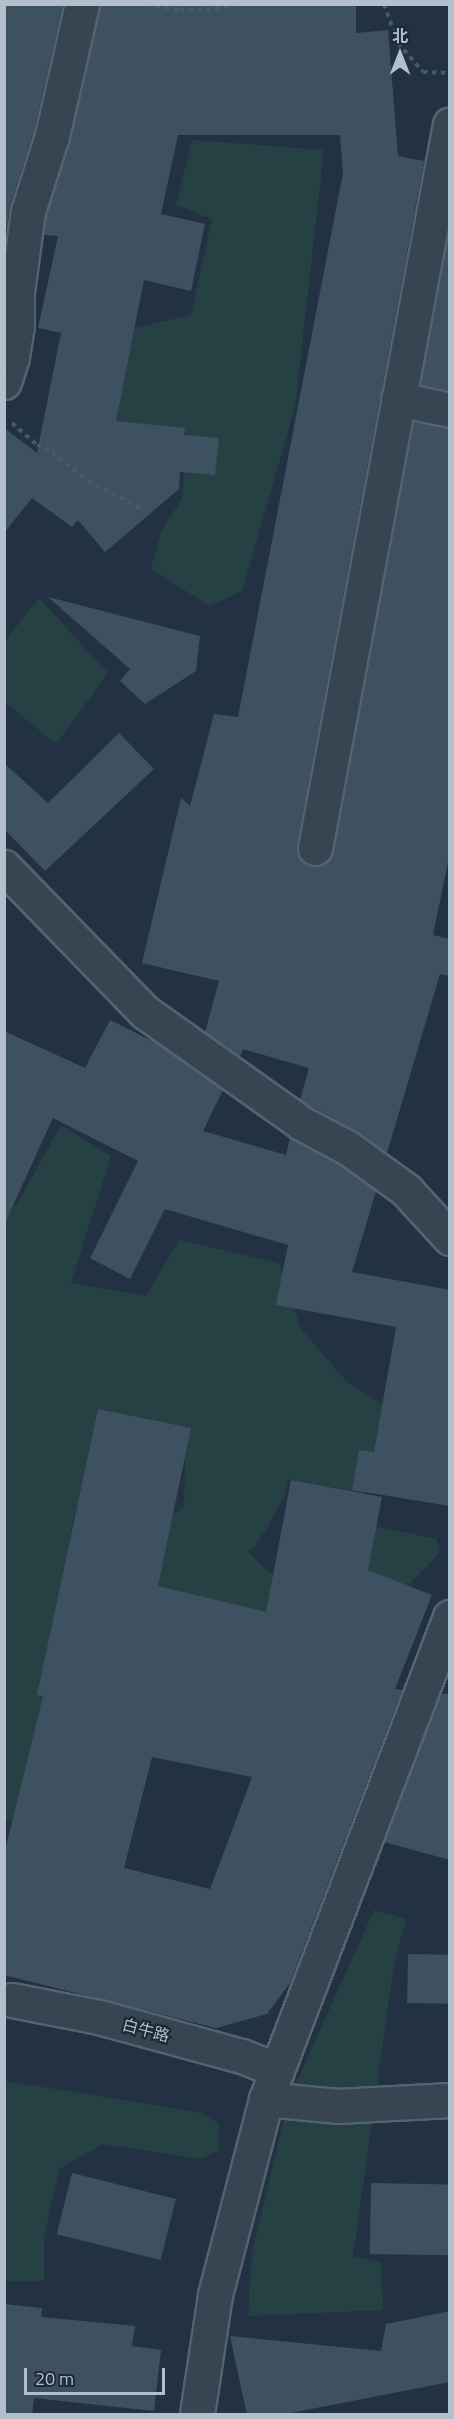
<!DOCTYPE html>
<meta charset="utf-8">
<style>
body{margin:0}
#map{position:relative;width:454px;height:2419px;overflow:hidden;background:#233242;font-family:"Titillium Web","Noto Sans SC",sans-serif}
div>[style]{position:absolute}
[style*='--x']{left:calc(var(--x)*1px);top:calc(var(--y)*1px);width:calc(var(--w)*1px);rotate:calc(var(--a)*1deg)}
.green>*{inset:0;background:#254143}
.building>*{inset:0;background:#3e5161;transform-origin:0 0}
.path>*{height:4px;margin-top:-2px;transform-origin:0;background:repeating-linear-gradient(90deg,#435e60 0 4.5px,transparent 0 9px)}
.roads{filter:drop-shadow(2px 0 #55626f) drop-shadow(-2px 0 #55626f) drop-shadow(0 2px #55626f) drop-shadow(0 -2px #55626f)}
.minor>*{height:33px;margin:-16.5px;padding:0 16.5px;transform-origin:16.5px;border-radius:16.5px;background:#374451}
span{translate:-50% -50%;white-space:nowrap;text-align:center;line-height:1.15;-webkit-text-stroke:4.5px #1c2937;paint-order:stroke}
.street-label{font-size:16px;color:#b4bfcc}
.frame{position:absolute;inset:0;border:6px solid #b4bfcc;pointer-events:none}
.north{position:absolute;left:370px;top:24px;width:60px;height:60px;-webkit-text-stroke:4px #1c2937;paint-order:stroke;rotate:0deg;font-size:16px;font-weight:700;line-height:24px;text-align:center;color:#b4bfcc}
.north::after{content:'';display:block;margin:auto;width:21px;height:27px;background:#b4bfcc;clip-path:polygon(50% 0,100% 100%,50% 72%,0 100%)}
.scale{position:absolute;left:24px;top:2368px;width:141px;height:27px;box-sizing:border-box;border:3px solid #b4bfcc;border-top:0;padding-left:8px;font-size:18px;line-height:21px;white-space:nowrap;color:#b4bfcc;-webkit-text-stroke:4px #1c2937;paint-order:stroke}
</style>
<div id="map">
<div class="green">
<div style="clip-path:polygon(192px 140px,324px 150px,295px 407px,242px 591px,210px 606px,151px 569px,161px 531px,182px 499px,187px 437px,111px 431px,135px 328px,191px 315px,212px 219px,176px 205px)"></div>
<div style="clip-path:polygon(39px 598px,108px 673px,56px 744px,5px 702px,5px 641px)"></div>
<div style="clip-path:polygon(61px 1125px,111px 1156px,71px 1283px,146px 1296px,179px 1240px,279px 1263px,301px 1329px,346px 1381px,386px 1407px,365px 1494px,288px 1479px,284px 1496px,267px 1528px,253px 1548px,247px 1551px,286px 1588px,374px 1526px,437px 1539px,440px 1553px,357px 1636px,130px 1586px,148px 1533px,184px 1507px,185px 1460px,118px 1447px,94px 1458px,74px 1516px,21px 1824px,5px 1819px,5px 1201px,16px 1206px)"></div>
<div style="clip-path:polygon(374px 1910px,406px 1919px,394px 1964px,353px 2257px,381px 2262px,383px 2310px,248px 2316px,252px 2253px,289px 2099px)"></div>
<div style="clip-path:polygon(5px 2081px,202px 2113px,219px 2124px,219px 2150px,201px 2159px,103px 2144px,59px 2169px,44px 2238px,44px 2281px,5px 2281px)"></div>
</div>
<div class="building">
<div style="clip-path:polygon(4px 4px,63px 4px,34px 131px,10px 205px,6px 234px)"></div>
<div style="clip-path:polygon(100px 4px,356px 4px,356px 33px,388px 30px,398px 156px,424px 161px,297px 845px,297px 854px,302px 862px,311px 866px,322px 865px,330px 860px,333px 852px,414px 421px,450px 428px,450px 852px,433px 935px,450px 939px,450px 976px,440px 974px,387px 1153px,357px 1132px,300px 1100px,309px 1068px,243px 1049px,240px 1056px,205px 1032px,219px 981px,142px 963px,181px 798px,190px 806px,214px 714px,238px 717px,343px 173px,340px 135px,178px 135px,161px 214px,205px 224px,191px 291px,144px 280px,116px 421px,185px 428px,184px 435px,219px 438px,215px 475px,180px 472px,179px 489px,105px 552px,78px 520px,72px 527px,32px 498px,4px 533px,4px 428px,37px 453px,61px 333px,38px 328px,58px 236px,44px 235px,46px 215px,70px 140px)"></div>
<div style="clip-path:polygon(450px 229px,450px 391px,420px 385px)"></div>
<div style="clip-path:polygon(48px 597px,200px 636px,196px 671px,145px 704px,120px 681px,130px 669px)"></div>
<div style="clip-path:polygon(119px 733px,154px 769px,45px 871px,4px 829px,4px 763px,48px 803px)"></div>
<div style="clip-path:polygon(110px 1020px,158px 1044px,223px 1090px,203px 1131px,286px 1155px,290px 1138px,338px 1164px,376px 1191px,352px 1272px,450px 1290px,450px 1506px,352px 1490px,359px 1450px,374px 1452px,396px 1327px,276px 1305px,288px 1245px,165px 1209px,130px 1279px,90px 1258px,138px 1161px,53px 1118px,4px 1225px,4px 1031px,85px 1068px)"></div>
<div style="clip-path:polygon(evenodd,98px 1409px,191px 1428px,158px 1586px,266px 1612px,291px 1480px,382px 1497px,368px 1570px,432px 1595px,395px 1689px,402px 1690px,290px 1983px,267px 2014px,216px 2028px,4px 1975px,4px 1855px,43px 1696px,37px 1695px,98px 1409px,152px 1757px,252px 1777px,210px 1889px,124px 1868px,152px 1757px)"></div>
<div style="clip-path:polygon(441px 1694px,450px 1694px,450px 1860px,384px 1842px)"></div>
<div style="left:408px;top:1954px;width:42px;height:49px;rotate:1deg"></div>
<div style="left:72px;top:2173px;width:107px;height:63px;rotate:14deg"></div>
<div style="left:371px;top:2183px;width:79px;height:71px;rotate:1deg"></div>
<div style="clip-path:polygon(4px 2304px,42px 2308px,41px 2317px,135px 2326px,132px 2346px,161px 2350px,154px 2411px,34px 2398px,32px 2415px,4px 2415px)"></div>
<div style="clip-path:polygon(450px 2311px,450px 2382px,280px 2415px,247px 2415px,230px 2336px,381px 2351px,386px 2324px)"></div>
</div>
<div class="path">
<div style="--x:147;--y:4;--w:34;--a:10"></div>
<div style="--x:180;--y:10;--w:26;--a:0"></div>
<div style="--x:206;--y:10;--w:32;--a:-11"></div>
<div style="--x:384;--y:4;--w:41;--a:70.3"></div>
<div style="--x:398;--y:43;--w:38;--a:49"></div>
<div style="--x:423;--y:72;--w:27;--a:2"></div>
<div style="--x:12;--y:423;--w:33;--a:41"></div>
<div style="--x:37;--y:445;--w:17;--a:25"></div>
<div style="--x:52;--y:452;--w:46;--a:38.9"></div>
<div style="--x:88;--y:481;--w:61;--a:27.4"></div>
</div>
<div class="roads">
<div class="minor">
<div style="--x:4;--y:382;--w:26;--a:-72"></div>
<div style="--x:12;--y:357;--w:32;--a:-81"></div>
<div style="--x:17;--y:325;--w:33;--a:-90"></div>
<div style="--x:17;--y:292;--w:82;--a:-82.3"></div>
<div style="--x:28;--y:211;--w:79;--a:-72.3"></div>
<div style="--x:52;--y:136;--w:135;--a:-77.2"></div>
<div style="--x:398;--y:399;--w:53;--a:11.9"></div>
<div style="--x:315;--y:848;--w:736;--a:-79.44"></div>
<div style="--x:4;--y:867;--w:202;--a:45.8"></div>
<div style="--x:145;--y:1012;--w:191;--a:35.4"></div>
<div style="--x:301;--y:1123;--w:53;--a:28"></div>
<div style="--x:348;--y:1148;--w:72;--a:35.9"></div>
<div style="--x:406;--y:1190;--w:65;--a:47.5"></div>
<div style="--x:12;--y:2000;--w:89;--a:11.1"></div>
<div style="--x:99;--y:2017;--w:148;--a:15.3"></div>
<div style="--x:242;--y:2056;--w:38;--a:22"></div>
<div style="--x:266;--y:2099;--w:71;--a:5.6"></div>
<div style="--x:337;--y:2106;--w:113;--a:-3"></div>
<div style="--x:197;--y:2414;--w:120;--a:-81.4"></div>
<div style="--x:215;--y:2295;--w:203;--a:-75.4"></div>
<div style="--x:266;--y:2099;--w:516;--a:-69.11"></div>
</div>
</div>
<div class="street-label">
<span style="left:146px;top:2030px;rotate:15deg">白牛路</span>
</div>
<div class="frame"></div>
<div class="north">北</div>
<div class="scale">20 m</div>
</div>
